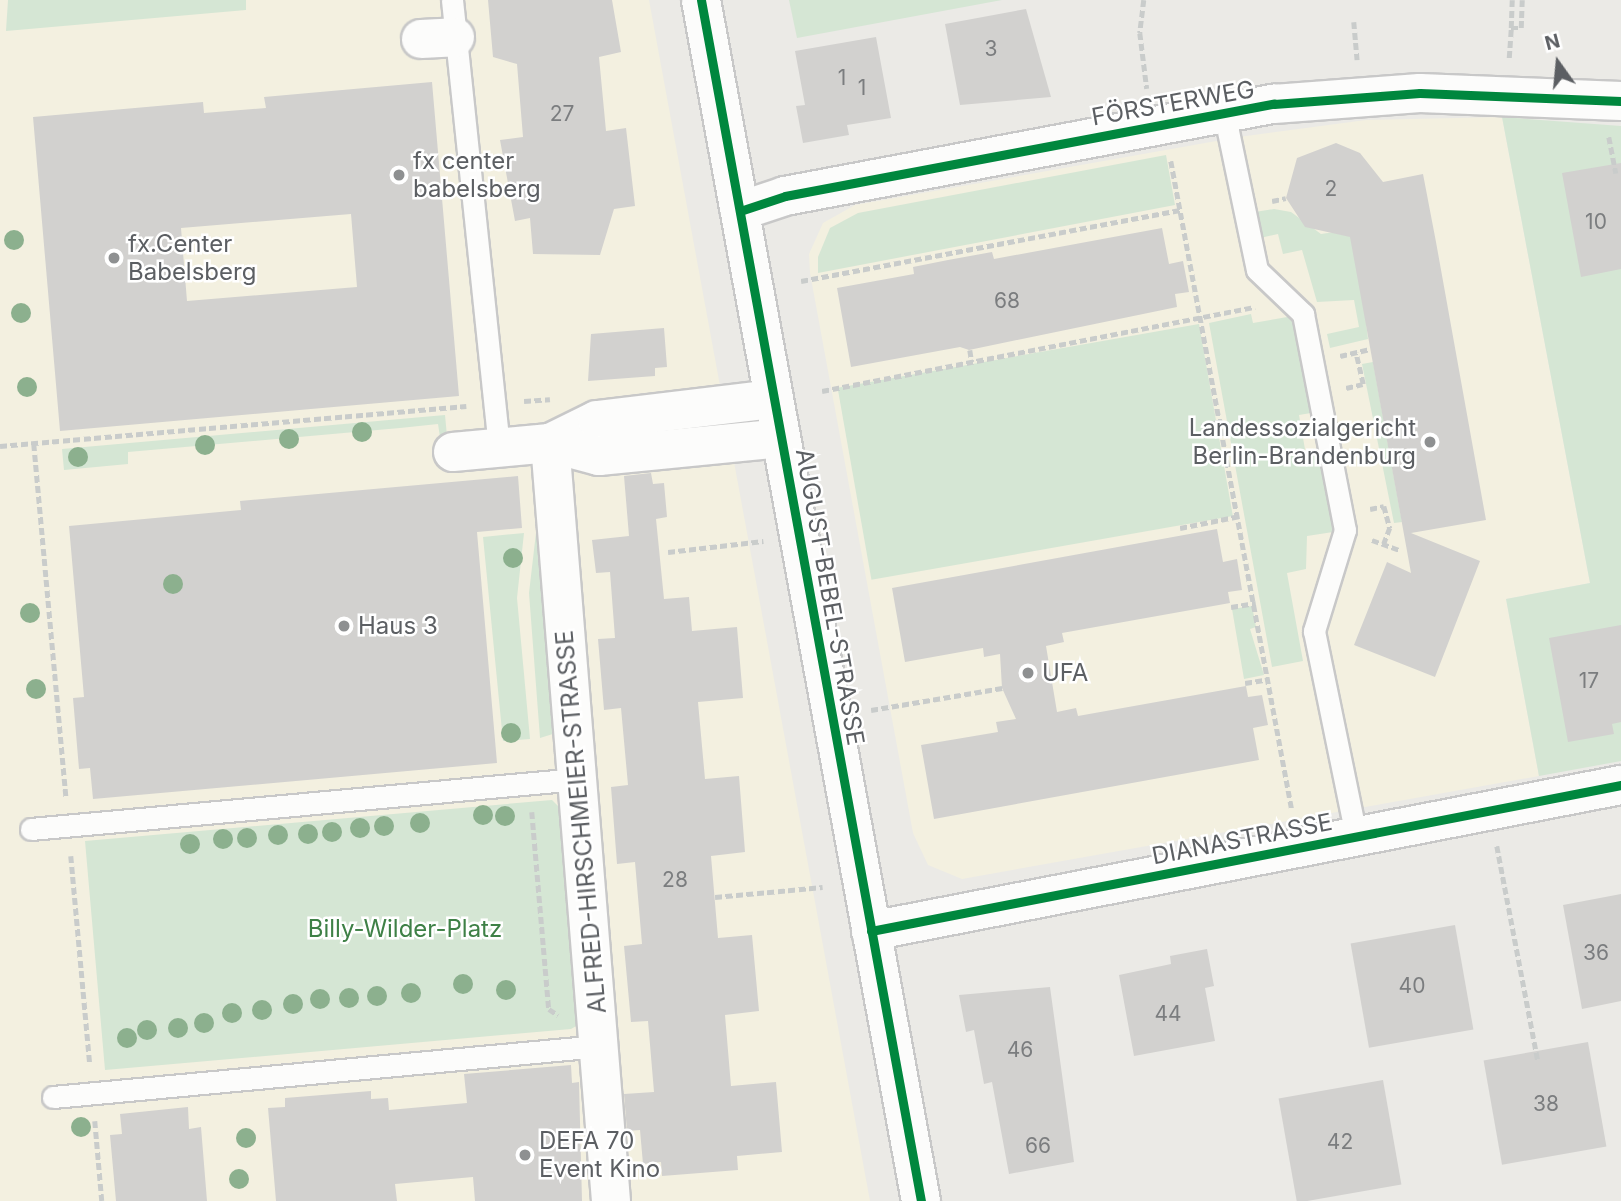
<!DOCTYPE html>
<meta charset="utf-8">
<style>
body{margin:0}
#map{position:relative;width:1621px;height:1201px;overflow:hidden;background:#ebeae6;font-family:Inter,sans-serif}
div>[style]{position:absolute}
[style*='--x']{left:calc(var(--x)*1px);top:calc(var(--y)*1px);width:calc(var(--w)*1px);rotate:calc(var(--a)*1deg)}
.commercial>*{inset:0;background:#f3f0e0}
.green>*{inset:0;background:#d5e6d4;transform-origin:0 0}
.building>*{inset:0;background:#d2d1cf;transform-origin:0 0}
.path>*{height:4.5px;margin-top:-2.25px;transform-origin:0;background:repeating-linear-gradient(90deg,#c9cccb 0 7px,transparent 0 10.5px)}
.roads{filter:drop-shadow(2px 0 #c8c8c8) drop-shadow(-2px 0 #c8c8c8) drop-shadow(0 2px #c8c8c8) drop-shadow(0 -2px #c8c8c8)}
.lane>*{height:21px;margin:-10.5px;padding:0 10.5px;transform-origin:10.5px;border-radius:10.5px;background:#fcfcfb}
.street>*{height:38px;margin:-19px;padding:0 19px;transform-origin:19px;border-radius:19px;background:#fcfcfb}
.secondary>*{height:38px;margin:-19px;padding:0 19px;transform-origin:19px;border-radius:19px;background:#fcfcfb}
.cycleway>*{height:9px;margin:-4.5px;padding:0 4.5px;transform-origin:4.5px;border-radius:4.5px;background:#00873e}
.trees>*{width:20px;height:20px;margin:-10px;border-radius:50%;background:#8cb08e}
.dots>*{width:19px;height:19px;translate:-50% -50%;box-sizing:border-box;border:4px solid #fff;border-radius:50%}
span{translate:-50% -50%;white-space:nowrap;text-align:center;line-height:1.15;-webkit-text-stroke:5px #fff;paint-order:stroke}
.number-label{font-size:21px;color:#7b7d7f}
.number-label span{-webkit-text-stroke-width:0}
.street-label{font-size:24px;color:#5c5f63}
.poi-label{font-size:24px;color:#5c5f63}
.left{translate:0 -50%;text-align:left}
.right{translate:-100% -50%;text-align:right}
.park-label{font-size:24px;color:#3e8046}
.north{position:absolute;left:1523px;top:28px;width:70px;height:70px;-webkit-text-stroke:5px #fff;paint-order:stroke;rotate:345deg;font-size:19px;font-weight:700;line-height:28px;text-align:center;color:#5c5f63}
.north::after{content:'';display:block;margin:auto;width:24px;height:32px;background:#5c5f63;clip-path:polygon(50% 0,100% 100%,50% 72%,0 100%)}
</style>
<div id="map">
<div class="commercial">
<div style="clip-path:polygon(0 0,649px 0,870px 1201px,0 1201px)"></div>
<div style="clip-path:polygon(1502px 117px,1590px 583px,1506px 599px,1539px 776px,962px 879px,928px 865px,913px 833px,810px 273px,809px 254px,823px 223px,855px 205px,1239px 137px,1366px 120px)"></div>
</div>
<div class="green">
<div style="clip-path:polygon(8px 0,246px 0,246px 10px,6px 31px)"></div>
<div style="clip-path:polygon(789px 0,1002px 0,797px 38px)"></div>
<div style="clip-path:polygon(1502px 117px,1621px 126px,1621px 761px,1539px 776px,1506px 599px,1590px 583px)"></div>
<div style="clip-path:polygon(1166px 155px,1175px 205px,818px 273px,818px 257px,830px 228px,858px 213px)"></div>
<div style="clip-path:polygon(1274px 209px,1291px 212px,1321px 234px,1355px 229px,1368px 339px,1330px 348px,1327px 334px,1359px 327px,1354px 300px,1317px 302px,1302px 250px,1283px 254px,1278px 234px,1260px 238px,1255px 212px)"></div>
<div style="clip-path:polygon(1251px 314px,1253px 323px,1293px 316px,1311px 413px,1299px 415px,1306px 455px,1318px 453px,1333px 532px,1307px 536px,1306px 569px,1287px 573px,1303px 661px,1272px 667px,1209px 323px)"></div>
<div style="left:1199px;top:324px;width:195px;height:367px;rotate:80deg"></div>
<div style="clip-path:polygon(1373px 362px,1402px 522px,1394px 523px,1362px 364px)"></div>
<div style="clip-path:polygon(445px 415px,447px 436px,440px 437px,438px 424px,400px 428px,128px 452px,128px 464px,64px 470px,62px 449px)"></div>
<div style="clip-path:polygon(546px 478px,556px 733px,540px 738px,529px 593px,537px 524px,533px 479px)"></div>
<div style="clip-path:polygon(524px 533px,517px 598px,530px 739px,503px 741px,483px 537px)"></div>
<div style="clip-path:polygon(1252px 606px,1256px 627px,1250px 629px,1264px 675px,1244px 679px,1232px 609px)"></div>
<div style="clip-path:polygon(552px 800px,562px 810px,578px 1025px,571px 1029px,105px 1070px,85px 841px)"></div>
</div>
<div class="building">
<div style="clip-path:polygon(488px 0,612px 0,621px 52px,599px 57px,606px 131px,626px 128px,635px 206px,614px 209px,600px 255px,533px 254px,530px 218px,515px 221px,500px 140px,523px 137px,517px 64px,493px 57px)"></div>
<div style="clip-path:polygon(1026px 9px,1051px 97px,960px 105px,945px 24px)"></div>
<div style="clip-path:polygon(876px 37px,891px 118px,847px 125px,849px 135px,803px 143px,796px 106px,805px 105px,795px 51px)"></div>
<div style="clip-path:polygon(evenodd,432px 82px,459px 396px,60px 431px,33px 117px,203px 102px,204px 113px,266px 108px,264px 97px,432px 82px,351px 214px,357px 287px,187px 301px,181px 228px,351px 214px)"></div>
<div style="clip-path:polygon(1336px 143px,1360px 153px,1383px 182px,1423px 174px,1436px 242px,1486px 520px,1411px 533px,1480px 561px,1435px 677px,1354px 645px,1387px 562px,1411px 573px,1350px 237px,1305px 227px,1286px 198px,1297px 158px)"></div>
<div style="clip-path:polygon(1621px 163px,1621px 269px,1581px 277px,1562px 173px)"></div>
<div style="clip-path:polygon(1162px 228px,1169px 264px,1183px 261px,1189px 292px,1175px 294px,1177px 307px,969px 350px,960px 347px,851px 367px,837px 288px,914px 274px,913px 267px,948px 260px,992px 252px,994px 259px)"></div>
<div style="clip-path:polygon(664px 328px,667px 367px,655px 368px,655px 376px,588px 381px,591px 334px)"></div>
<div style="clip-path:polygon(651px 473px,653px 484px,664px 483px,667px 517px,656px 519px,664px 599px,689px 597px,692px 631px,737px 627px,743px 698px,698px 702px,705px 779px,739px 776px,745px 852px,711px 856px,718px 938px,752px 935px,759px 1011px,725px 1015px,731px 1086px,776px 1082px,782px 1152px,737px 1156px,738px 1170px,662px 1176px,661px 1162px,643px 1164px,640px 1130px,627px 1131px,624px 1094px,654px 1092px,648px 1021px,631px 1022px,624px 946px,642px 944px,635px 862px,617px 864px,611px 787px,628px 785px,621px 708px,604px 710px,598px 639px,615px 638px,610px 572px,596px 573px,592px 540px,629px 536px,624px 476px)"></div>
<div style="clip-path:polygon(518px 476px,522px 528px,477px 532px,497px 763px,93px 799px,90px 768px,79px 769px,73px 698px,84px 697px,69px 526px,241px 510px,240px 501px)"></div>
<div style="clip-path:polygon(1217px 529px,1223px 562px,1237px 559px,1242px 590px,1228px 592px,1230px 603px,1062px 633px,1064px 642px,1046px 646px,1057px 712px,1076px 708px,1078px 716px,1246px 686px,1248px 697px,1262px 695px,1268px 725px,1253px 728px,1259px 760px,934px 819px,921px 745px,998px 732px,996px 722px,1016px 719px,1002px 688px,1000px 654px,984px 657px,983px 648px,905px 662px,892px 588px)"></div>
<div style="clip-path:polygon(1621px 625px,1621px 722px,1612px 724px,1614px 734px,1568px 742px,1549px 638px)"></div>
<div style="clip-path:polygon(1621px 894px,1621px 1001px,1582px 1009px,1563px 905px)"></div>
<div style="left:1455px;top:925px;width:106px;height:106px;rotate:80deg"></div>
<div style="clip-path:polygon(1207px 949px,1214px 986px,1205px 988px,1215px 1041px,1134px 1056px,1119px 975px,1171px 964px,1170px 956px)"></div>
<div style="clip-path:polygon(1050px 987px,1074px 1162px,1009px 1174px,992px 1082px,984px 1084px,974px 1030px,966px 1032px,959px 995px)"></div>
<div style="left:1588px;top:1042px;width:106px;height:106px;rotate:80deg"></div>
<div style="clip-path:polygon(571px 1065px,572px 1083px,579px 1082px,582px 1201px,475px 1201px,473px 1177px,395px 1184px,397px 1201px,276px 1201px,268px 1108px,285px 1107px,285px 1098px,371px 1091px,371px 1099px,388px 1098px,389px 1110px,467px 1103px,464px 1074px)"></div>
<div style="left:1383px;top:1080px;width:106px;height:106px;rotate:80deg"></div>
<div style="clip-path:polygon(188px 1107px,189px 1129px,201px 1127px,207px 1201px,116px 1201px,110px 1135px,122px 1134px,120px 1114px)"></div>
</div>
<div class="path">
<div style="--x:1144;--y:0;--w:33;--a:97"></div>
<div style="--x:1140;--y:33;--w:56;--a:82.9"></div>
<div style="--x:1354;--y:22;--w:38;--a:85"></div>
<div style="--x:1511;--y:28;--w:28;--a:-88"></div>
<div style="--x:1509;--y:58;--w:30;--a:-86"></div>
<div style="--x:1511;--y:28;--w:10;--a:0"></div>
<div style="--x:1521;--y:28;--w:28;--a:-88"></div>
<div style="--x:1609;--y:137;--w:37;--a:79"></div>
<div style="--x:1171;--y:161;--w:660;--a:79.44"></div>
<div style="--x:1272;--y:201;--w:14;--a:-12"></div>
<div style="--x:801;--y:281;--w:387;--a:-10.6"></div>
<div style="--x:970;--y:350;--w:12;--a:81"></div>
<div style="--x:1340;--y:356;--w:31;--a:-13"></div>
<div style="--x:1346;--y:388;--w:17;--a:-13"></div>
<div style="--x:1363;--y:384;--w:32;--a:-103"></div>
<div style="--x:822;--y:391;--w:441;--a:-11"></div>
<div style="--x:524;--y:401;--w:26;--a:-4"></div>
<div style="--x:1201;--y:426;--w:22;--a:-13"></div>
<div style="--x:34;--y:444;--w:355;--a:84.8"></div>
<div style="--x:0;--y:446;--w:468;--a:-4.9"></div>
<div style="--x:1370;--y:509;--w:14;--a:-12"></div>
<div style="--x:1384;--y:506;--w:23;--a:75"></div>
<div style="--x:1390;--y:528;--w:17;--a:111"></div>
<div style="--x:1180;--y:528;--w:61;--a:-11.3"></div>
<div style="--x:1372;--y:540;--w:30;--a:20"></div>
<div style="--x:668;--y:552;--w:96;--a:-6.6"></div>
<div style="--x:1231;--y:607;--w:25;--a:-9"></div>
<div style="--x:1245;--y:683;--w:24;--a:-9"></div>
<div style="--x:871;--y:710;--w:133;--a:-9.5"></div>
<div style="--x:532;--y:812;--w:198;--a:85.1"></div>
<div style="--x:549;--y:1009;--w:11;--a:34"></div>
<div style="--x:1497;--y:846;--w:219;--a:79.2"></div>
<div style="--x:71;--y:856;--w:208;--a:84.8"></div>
<div style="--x:715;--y:897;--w:108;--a:-5.3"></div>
<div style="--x:95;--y:1121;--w:80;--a:85"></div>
</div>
<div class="roads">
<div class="lane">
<div style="--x:452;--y:0;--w:450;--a:84"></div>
<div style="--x:1224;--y:112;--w:161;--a:78.2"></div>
<div style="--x:1257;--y:270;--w:64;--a:43.7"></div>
<div style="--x:1303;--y:314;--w:220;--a:79"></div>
<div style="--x:1345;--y:530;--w:106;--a:107.1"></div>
<div style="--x:1314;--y:631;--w:209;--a:78.4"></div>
<div style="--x:31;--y:829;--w:548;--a:-5.23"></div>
<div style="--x:53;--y:1097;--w:548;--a:-5.34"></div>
</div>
<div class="street">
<div style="--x:421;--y:39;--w:34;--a:-3"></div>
<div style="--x:740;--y:211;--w:47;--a:-18.4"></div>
<div style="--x:785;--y:196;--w:498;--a:-10.7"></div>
<div style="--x:1274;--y:104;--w:146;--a:-4.3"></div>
<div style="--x:1420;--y:93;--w:201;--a:2.3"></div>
<div style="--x:550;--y:443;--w:760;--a:85.4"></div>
<div style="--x:550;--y:443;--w:52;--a:-26.1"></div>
<div style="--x:597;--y:420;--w:178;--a:-6.8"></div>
<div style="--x:453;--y:452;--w:97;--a:-5.3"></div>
<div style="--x:550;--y:443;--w:51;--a:14.9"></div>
<div style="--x:599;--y:456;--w:183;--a:-5.6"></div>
<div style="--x:871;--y:931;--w:764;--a:-11.02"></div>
</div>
<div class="secondary">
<div style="--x:701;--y:0;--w:1221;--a:79.62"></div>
</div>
</div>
<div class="cycleway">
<div style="--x:701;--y:0;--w:1221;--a:79.62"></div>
<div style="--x:740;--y:211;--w:47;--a:-18.4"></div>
<div style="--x:785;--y:196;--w:498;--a:-10.7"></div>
<div style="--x:1274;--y:104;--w:146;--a:-4.3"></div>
<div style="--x:1420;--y:93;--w:201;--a:2.3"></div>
<div style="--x:871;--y:931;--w:764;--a:-11.02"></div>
</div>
<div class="trees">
<div style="left:14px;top:240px"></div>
<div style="left:21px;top:313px"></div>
<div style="left:27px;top:387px"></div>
<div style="left:362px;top:432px"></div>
<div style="left:289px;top:439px"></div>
<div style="left:205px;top:445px"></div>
<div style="left:78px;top:457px"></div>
<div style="left:513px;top:558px"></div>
<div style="left:173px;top:584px"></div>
<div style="left:30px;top:613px"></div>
<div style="left:36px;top:689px"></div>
<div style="left:511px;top:733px"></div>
<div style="left:483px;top:815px"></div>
<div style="left:505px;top:816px"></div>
<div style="left:420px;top:823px"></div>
<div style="left:384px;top:826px"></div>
<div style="left:360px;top:828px"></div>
<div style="left:332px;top:832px"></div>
<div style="left:308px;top:834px"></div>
<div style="left:278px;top:835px"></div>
<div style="left:247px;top:838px"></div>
<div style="left:223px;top:839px"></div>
<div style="left:190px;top:844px"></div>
<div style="left:463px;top:984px"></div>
<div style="left:506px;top:990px"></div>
<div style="left:411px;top:993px"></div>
<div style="left:377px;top:996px"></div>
<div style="left:349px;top:998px"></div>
<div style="left:320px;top:999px"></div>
<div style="left:293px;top:1004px"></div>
<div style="left:262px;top:1010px"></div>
<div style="left:232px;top:1013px"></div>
<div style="left:204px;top:1023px"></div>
<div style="left:178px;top:1028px"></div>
<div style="left:147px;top:1030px"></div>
<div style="left:127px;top:1038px"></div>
<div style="left:81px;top:1127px"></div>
<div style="left:246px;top:1138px"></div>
<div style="left:239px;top:1179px"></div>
</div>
<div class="dots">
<div style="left:399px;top:175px;background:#8e9091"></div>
<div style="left:114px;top:258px;background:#8e9091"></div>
<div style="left:1430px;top:442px;background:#8e9091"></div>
<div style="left:344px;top:626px;background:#8e9091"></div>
<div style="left:1028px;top:673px;background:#8e9091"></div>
<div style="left:525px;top:1155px;background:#8e9091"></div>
</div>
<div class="number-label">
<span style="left:991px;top:49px">3</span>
<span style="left:842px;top:78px">1</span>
<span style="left:862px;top:88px">1</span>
<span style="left:562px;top:114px">27</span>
<span style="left:1331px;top:189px">2</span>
<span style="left:1596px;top:222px">10</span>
<span style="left:1007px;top:301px">68</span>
<span style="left:1589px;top:681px">17</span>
<span style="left:675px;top:880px">28</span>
<span style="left:1596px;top:953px">36</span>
<span style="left:1412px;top:986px">40</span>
<span style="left:1168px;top:1014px">44</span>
<span style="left:1020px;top:1050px">46</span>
<span style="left:1546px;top:1104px">38</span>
<span style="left:1340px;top:1142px">42</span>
<span style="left:1038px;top:1146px">66</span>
</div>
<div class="street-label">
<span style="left:1173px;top:103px;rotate:-10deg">FÖRSTERWEG</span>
<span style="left:830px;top:597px;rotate:80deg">AUGUST-BEBEL-STRASSE</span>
<span style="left:581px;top:822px;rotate:-95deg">ALFRED-HIRSCHMEIER-STRASSE</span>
<span style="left:1242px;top:839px;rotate:-11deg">DIANASTRASSE</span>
</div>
<div class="poi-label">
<span class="left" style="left:413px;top:175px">fx center<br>babelsberg</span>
<span class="left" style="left:128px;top:258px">fx.Center<br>Babelsberg</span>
<span class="right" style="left:1416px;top:442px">Landessozialgericht<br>Berlin-Brandenburg</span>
<span class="left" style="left:358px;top:626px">Haus 3</span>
<span class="left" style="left:1042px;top:673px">UFA</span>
<span class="left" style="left:539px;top:1155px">DEFA 70<br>Event Kino</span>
</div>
<div class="park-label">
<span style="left:405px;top:929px">Billy-Wilder-Platz</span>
</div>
<div class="north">N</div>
</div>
